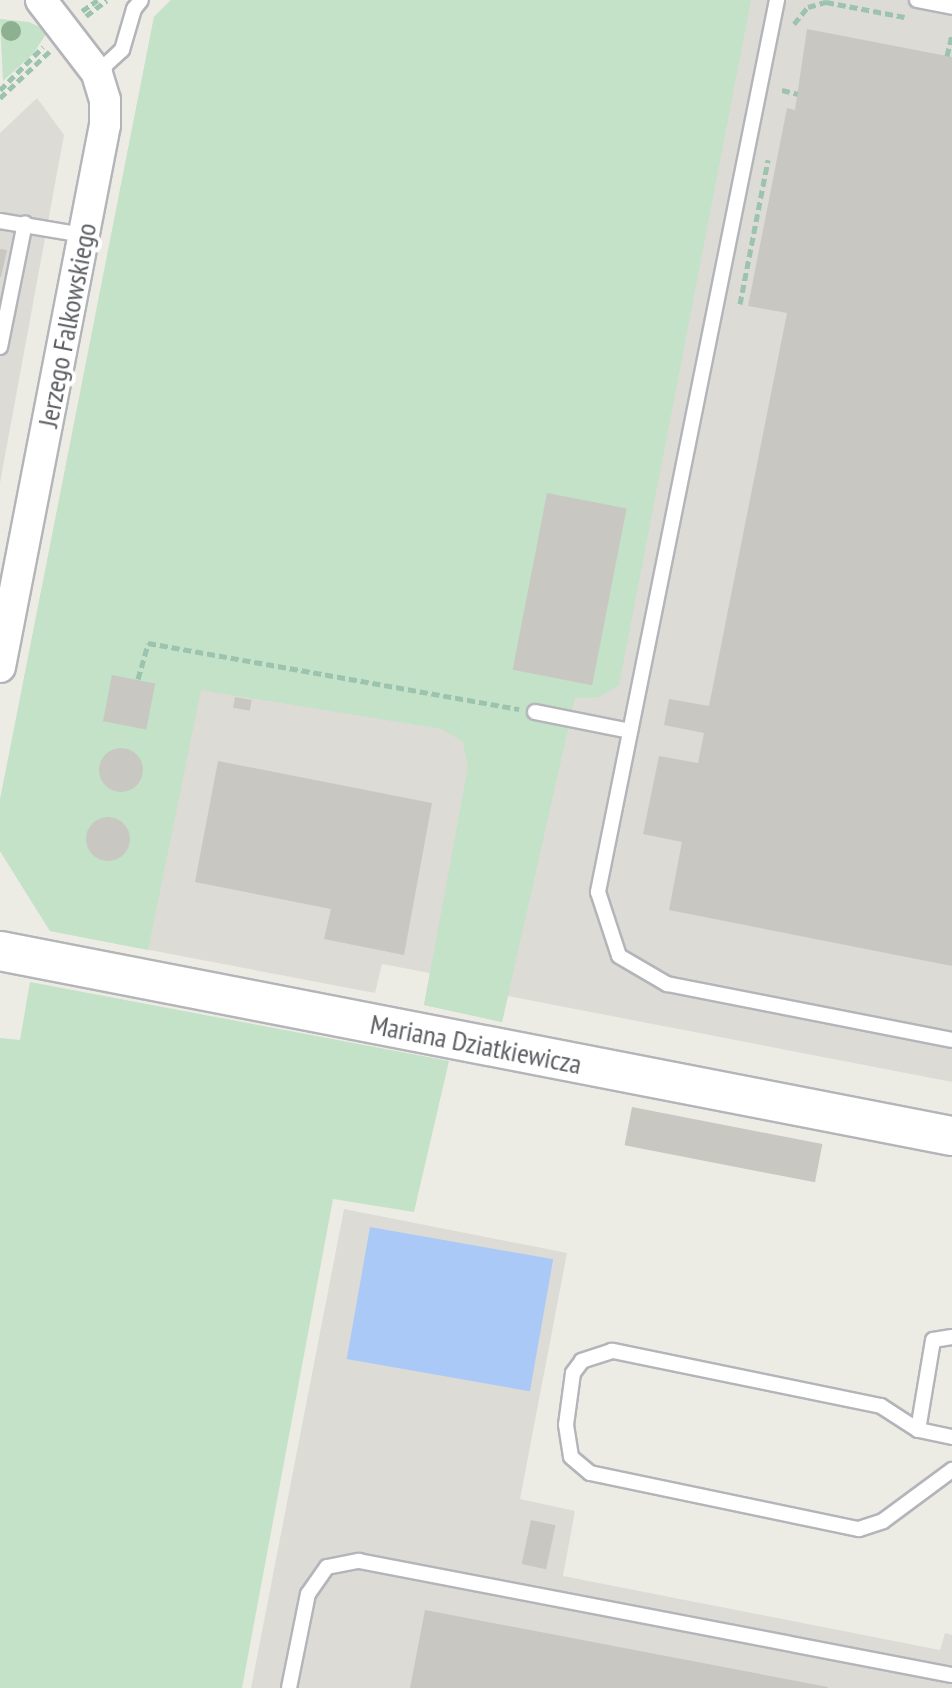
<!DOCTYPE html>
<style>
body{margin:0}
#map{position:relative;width:952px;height:1688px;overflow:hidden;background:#edece4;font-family:"PT Sans Narrow",sans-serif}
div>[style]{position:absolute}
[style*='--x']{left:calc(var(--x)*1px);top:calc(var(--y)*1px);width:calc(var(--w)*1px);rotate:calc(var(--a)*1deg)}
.industrial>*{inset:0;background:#dcdbd6}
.green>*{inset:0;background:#c3e2c8}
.water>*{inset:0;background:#abc9f6;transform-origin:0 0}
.building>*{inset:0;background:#c9c7c1;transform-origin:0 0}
.round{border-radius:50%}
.path>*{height:5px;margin-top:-2.5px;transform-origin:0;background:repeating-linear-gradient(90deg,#9cc3ae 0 8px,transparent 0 12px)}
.roads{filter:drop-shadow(2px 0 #b4b5ba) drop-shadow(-2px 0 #b4b5ba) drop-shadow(0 2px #b4b5ba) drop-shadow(0 -2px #b4b5ba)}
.service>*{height:14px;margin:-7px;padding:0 7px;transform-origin:7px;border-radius:7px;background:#fff}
.minor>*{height:30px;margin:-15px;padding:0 15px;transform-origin:15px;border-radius:15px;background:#fff}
.tertiary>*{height:38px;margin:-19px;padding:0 19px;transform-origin:19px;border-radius:19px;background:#fff}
.trees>*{width:20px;height:20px;margin:-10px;border-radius:50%;background:#8db190}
span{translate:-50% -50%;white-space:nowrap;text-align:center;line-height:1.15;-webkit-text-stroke:8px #fff;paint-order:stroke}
.street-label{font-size:28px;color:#5c5e63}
</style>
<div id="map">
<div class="industrial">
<div style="clip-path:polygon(171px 0,952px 0,952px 1082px,508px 996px,502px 1022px,424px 1005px,430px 973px,382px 964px,375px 993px,50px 931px,0 851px,0 800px,154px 17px)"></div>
<div style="clip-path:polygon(37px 98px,64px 135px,0 483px,0 133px)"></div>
<div style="clip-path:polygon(344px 1209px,567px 1253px,520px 1499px,575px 1511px,563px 1576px,940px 1650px,945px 1633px,952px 1635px,952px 1688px,251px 1688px)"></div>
</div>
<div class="green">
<div style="clip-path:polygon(171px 0,751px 0,619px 685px,599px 697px,575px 698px,502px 1022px,424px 1005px,468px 767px,463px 742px,442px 729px,201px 690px,148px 950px,50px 931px,0 851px,0 800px,154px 17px)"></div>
<div style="clip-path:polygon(0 19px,29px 22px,48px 31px,33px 54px,3px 81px)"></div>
<div style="clip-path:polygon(30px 982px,449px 1061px,414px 1212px,333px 1199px,242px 1688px,0 1688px,0 1038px,20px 1040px)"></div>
</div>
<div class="water">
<div style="left:370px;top:1227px;width:186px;height:134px;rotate:10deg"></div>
</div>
<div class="building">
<div style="clip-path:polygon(807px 29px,952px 57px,952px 966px,669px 910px,682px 842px,643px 834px,659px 756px,698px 763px,704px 733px,664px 725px,669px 699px,709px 706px,787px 313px,748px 306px,787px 108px,795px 110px)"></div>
<div style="clip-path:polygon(0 249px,7px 250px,1px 277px,0 277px)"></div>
<div style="left:547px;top:493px;width:81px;height:180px;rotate:11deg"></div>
<div style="left:112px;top:675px;width:44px;height:47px;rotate:11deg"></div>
<div style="left:235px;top:697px;width:17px;height:11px;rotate:10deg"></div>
<div class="round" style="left:99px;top:748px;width:44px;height:44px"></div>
<div style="clip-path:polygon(218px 761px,432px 803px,404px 955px,324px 939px,331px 909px,195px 882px)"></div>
<div class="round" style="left:86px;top:817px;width:44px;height:44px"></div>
<div style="left:632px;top:1107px;width:194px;height:39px;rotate:11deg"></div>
<div style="left:531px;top:1520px;width:25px;height:45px;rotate:12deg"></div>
<div style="clip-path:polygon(425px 1610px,828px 1687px,828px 1688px,410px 1688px)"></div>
</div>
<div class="path">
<div style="--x:82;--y:11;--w:19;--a:-35"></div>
<div style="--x:86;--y:16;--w:26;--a:-37"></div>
<div style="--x:794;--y:24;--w:22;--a:-51"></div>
<div style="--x:808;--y:7;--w:19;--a:-16"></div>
<div style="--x:826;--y:2;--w:80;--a:10.8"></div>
<div style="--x:947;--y:56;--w:22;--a:-77"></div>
<div style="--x:0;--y:90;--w:61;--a:-45"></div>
<div style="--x:782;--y:90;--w:16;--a:14"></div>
<div style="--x:0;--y:98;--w:69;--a:-43.2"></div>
<div style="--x:740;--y:304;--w:147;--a:-79"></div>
<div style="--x:138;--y:679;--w:37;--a:-74"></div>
<div style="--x:148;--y:643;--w:377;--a:10.1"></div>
</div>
<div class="roads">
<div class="service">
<div style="--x:777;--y:0;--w:910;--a:101.35"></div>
<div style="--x:598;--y:892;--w:67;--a:71.8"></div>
<div style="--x:619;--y:956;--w:56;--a:30.3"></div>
<div style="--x:667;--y:984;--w:290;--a:11.1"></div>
<div style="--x:917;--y:0;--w:36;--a:11"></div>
<div style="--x:97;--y:73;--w:34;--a:-43"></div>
<div style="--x:122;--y:50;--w:43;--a:-73.7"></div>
<div style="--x:134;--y:9;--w:11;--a:-52"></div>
<div style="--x:0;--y:221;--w:85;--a:9.5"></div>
<div style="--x:0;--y:347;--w:126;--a:-78.6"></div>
<div style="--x:535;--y:712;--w:97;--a:11.3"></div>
<div style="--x:918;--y:1430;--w:91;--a:-80.5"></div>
<div style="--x:933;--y:1340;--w:19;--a:-9"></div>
<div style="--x:952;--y:1437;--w:35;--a:-168"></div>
<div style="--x:918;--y:1430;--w:44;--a:-147"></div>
<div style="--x:881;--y:1406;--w:275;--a:-168.4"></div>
<div style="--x:612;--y:1351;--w:32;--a:162"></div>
<div style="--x:582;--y:1361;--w:15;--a:127"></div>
<div style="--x:573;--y:1373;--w:52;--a:97.7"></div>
<div style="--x:566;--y:1425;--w:32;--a:81"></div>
<div style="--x:571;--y:1457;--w:25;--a:40"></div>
<div style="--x:590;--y:1473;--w:275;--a:11.8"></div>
<div style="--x:859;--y:1529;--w:25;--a:-18"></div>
<div style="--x:883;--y:1521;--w:86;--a:-36.5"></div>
<div style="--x:289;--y:1688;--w:96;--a:-78.6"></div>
<div style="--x:308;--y:1594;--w:33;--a:-55"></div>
<div style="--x:327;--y:1567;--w:33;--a:-11"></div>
<div style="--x:359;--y:1561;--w:604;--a:10.88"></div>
</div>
<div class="minor">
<div style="--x:0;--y:667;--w:552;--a:-79.04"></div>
<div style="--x:105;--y:125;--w:25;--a:-90"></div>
<div style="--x:105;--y:100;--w:28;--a:-107"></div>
<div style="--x:97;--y:73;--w:92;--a:-127.5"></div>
</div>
<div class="tertiary">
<div style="--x:0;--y:951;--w:970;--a:11"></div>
</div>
</div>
<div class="trees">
<div style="left:11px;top:31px"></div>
</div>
<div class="street-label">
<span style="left:67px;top:325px;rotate:-79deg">Jerzego Falkowskiego</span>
<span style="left:476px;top:1044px;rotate:11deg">Mariana Dziatkiewicza</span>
</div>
</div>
